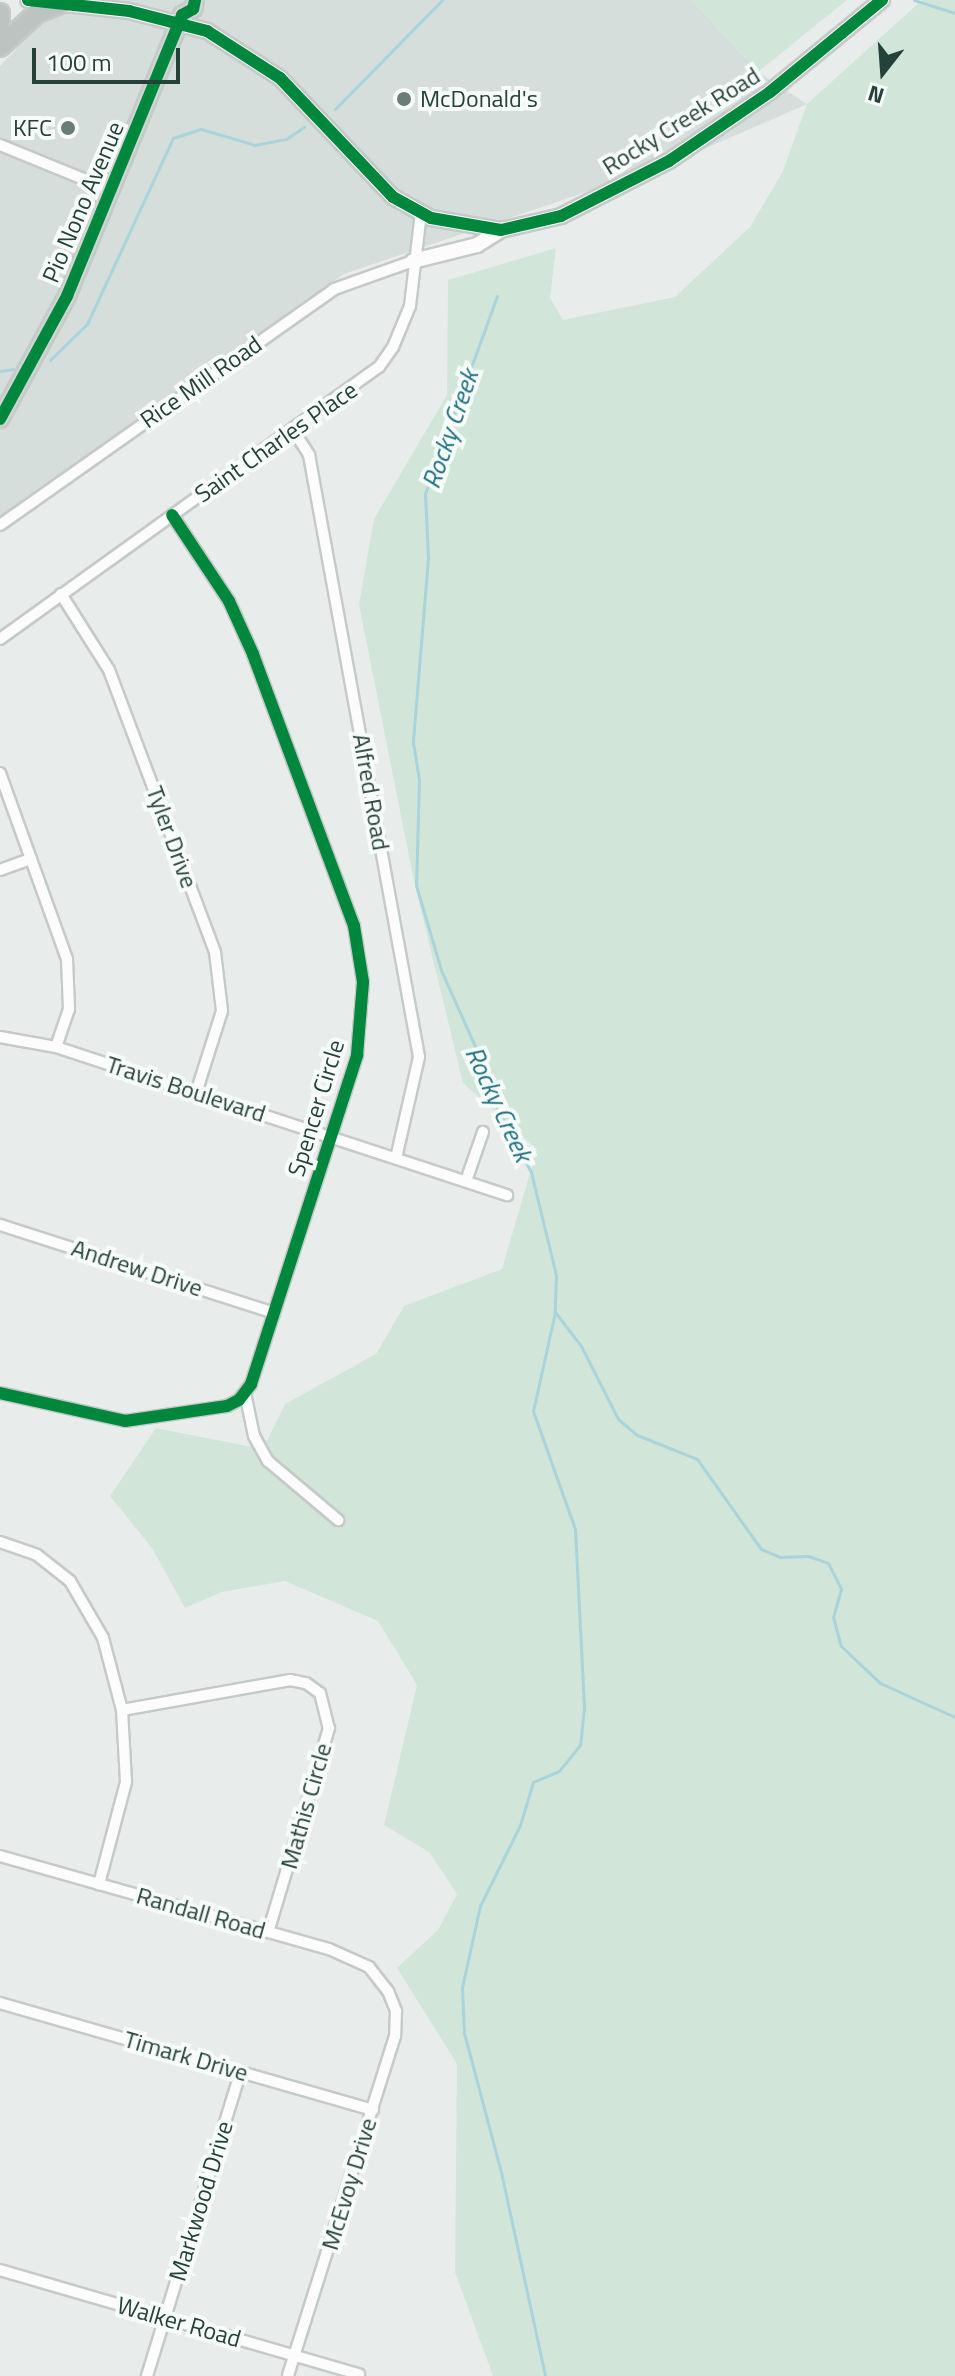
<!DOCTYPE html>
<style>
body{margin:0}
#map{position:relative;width:955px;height:2376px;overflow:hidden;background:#e8edeb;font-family:"Titillium Web",sans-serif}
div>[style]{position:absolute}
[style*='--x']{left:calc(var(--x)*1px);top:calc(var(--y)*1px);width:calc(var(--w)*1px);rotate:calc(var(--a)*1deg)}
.built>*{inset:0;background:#d6dedb}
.green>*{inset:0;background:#d1e6d8}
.stream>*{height:3px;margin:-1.5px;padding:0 1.5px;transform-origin:1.5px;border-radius:1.5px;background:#a9d4db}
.roads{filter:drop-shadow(2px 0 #c5cac8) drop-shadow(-2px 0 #c5cac8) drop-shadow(0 2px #c5cac8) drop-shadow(0 -2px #c5cac8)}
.street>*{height:10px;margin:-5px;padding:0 5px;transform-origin:5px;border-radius:5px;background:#fcfcfc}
.secondary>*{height:14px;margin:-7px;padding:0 7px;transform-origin:7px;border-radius:7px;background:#fcfcfc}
.primary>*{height:16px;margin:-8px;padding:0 8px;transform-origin:8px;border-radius:8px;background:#cfd7d5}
.highway>*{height:18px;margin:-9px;padding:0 9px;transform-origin:9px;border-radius:9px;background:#bcc4c2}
.cycleway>*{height:12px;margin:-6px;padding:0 6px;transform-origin:6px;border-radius:6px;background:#00873e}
.dots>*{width:22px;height:22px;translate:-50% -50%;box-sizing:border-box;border:4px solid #f7fbf9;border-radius:50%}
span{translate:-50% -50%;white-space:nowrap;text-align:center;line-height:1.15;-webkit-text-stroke:8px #f7fbf9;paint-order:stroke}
.poi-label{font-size:24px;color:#24423a}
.left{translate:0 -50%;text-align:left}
.right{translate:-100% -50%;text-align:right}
.street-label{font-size:24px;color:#24423a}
.water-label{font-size:26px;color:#1c6f80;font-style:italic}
.north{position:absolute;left:843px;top:32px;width:80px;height:80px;-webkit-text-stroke:6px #f7fbf9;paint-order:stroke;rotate:197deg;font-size:22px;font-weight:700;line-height:32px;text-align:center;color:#24423a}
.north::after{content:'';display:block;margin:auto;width:28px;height:36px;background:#24423a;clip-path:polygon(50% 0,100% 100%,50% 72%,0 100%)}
.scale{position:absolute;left:32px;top:48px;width:148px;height:36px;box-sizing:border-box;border:4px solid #24423a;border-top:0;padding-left:10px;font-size:24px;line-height:28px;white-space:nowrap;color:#24423a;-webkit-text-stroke:6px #f7fbf9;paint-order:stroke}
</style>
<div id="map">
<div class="built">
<div style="clip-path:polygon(36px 0,692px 0,758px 72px,807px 104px,672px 163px,344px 274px,0 521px,0 66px,17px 48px)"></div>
</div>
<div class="green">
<div style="clip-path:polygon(692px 0,847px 0,758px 72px)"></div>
<div style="clip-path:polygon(922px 0,955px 0,955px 2376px,493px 2376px,455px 2272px,457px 2064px,397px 1968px,438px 1930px,457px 1894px,429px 1852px,384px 1825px,417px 1685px,378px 1621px,285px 1581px,222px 1592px,185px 1608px,152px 1548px,110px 1496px,156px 1428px,263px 1449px,285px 1404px,376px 1354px,404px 1306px,502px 1269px,537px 1149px,463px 1083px,414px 881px,359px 605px,374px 519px,447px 395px,448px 280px,556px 248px,550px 298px,563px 320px,675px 297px,750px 227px,783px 171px,807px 104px)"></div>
</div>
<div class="stream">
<div style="--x:914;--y:0;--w:43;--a:17.6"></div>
<div style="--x:335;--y:109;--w:153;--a:-45.5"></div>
<div style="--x:497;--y:296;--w:211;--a:110"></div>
<div style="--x:425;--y:494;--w:64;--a:87.3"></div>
<div style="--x:428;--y:558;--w:185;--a:94.7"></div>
<div style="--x:413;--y:742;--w:38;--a:81"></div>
<div style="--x:419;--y:780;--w:105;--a:91.6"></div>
<div style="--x:416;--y:885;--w:89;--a:73.6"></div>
<div style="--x:441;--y:970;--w:101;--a:66"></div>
<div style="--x:482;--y:1062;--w:34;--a:76"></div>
<div style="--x:490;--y:1095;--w:87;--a:62"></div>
<div style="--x:531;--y:1172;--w:106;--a:76.4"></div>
<div style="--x:556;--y:1275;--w:37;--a:92"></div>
<div style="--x:555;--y:1312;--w:101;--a:102.5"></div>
<div style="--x:533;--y:1411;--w:125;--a:70.4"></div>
<div style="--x:575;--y:1529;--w:179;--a:87.1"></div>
<div style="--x:584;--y:1708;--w:37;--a:96"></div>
<div style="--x:580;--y:1745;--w:33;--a:129"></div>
<div style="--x:559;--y:1771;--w:28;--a:157"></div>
<div style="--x:533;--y:1782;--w:45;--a:106.8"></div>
<div style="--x:520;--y:1825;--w:90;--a:116.3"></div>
<div style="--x:480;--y:1906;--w:83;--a:102.5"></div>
<div style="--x:462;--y:1987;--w:46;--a:87.5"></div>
<div style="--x:464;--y:2033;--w:144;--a:75.1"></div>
<div style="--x:501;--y:2172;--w:209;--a:77.8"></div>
<div style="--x:50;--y:360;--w:52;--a:-44.2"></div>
<div style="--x:87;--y:324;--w:205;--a:-65.2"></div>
<div style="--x:173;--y:138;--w:29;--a:-18"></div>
<div style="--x:201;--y:129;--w:56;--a:16.5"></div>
<div style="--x:255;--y:145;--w:32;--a:-11"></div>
<div style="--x:286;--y:139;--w:22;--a:-34"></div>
<div style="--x:0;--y:371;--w:13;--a:-9"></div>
<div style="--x:555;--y:1312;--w:43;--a:52.6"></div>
<div style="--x:581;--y:1346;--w:82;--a:63.1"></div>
<div style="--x:618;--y:1419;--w:25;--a:40"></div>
<div style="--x:637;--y:1435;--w:65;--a:21.8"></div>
<div style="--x:697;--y:1459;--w:110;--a:54.6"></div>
<div style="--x:761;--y:1549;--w:21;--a:23"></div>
<div style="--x:780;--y:1557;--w:28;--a:-2"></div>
<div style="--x:808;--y:1556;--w:21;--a:19"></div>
<div style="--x:828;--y:1563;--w:29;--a:63"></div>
<div style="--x:841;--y:1589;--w:29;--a:106"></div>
<div style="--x:833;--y:1617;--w:30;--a:75"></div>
<div style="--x:841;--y:1646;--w:54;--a:43.5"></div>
<div style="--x:880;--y:1683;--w:82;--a:24.4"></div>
</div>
<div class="roads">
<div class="street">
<div style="--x:0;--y:145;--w:122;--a:22.2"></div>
<div style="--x:293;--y:430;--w:30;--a:57"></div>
<div style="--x:309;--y:455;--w:612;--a:79.64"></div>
<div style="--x:419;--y:1057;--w:104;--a:102.8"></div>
<div style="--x:0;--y:525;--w:409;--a:-35.2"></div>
<div style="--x:334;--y:289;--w:84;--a:-19.5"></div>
<div style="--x:61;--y:594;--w:90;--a:57.7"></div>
<div style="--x:109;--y:670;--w:301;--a:69.4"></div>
<div style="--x:215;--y:952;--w:59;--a:83.2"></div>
<div style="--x:222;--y:1011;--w:86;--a:107.6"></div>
<div style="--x:0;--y:639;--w:467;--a:-35.7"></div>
<div style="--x:379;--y:367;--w:24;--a:-55"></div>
<div style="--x:393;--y:347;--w:44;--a:-67.5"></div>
<div style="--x:410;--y:306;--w:95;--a:-83.3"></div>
<div style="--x:0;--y:773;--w:198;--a:70.2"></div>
<div style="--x:67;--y:959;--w:50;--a:87.7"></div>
<div style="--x:69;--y:1009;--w:40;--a:108.9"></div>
<div style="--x:0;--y:870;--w:33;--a:-20"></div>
<div style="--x:0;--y:1037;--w:57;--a:10.1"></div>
<div style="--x:56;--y:1047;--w:475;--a:18.2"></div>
<div style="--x:466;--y:1181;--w:52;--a:-70.9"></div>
<div style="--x:0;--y:1225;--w:288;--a:17.8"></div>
<div style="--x:0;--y:1393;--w:128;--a:12.6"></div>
<div style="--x:125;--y:1421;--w:103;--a:-8.4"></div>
<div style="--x:227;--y:1406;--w:13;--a:-27"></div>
<div style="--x:239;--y:1400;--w:20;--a:-53"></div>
<div style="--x:251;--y:1384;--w:346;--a:-72.1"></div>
<div style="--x:357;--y:1055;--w:73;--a:-85.3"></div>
<div style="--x:363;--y:982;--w:57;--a:-99.1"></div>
<div style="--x:354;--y:926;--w:290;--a:-110.4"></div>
<div style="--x:253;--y:654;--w:58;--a:-114.4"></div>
<div style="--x:229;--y:601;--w:103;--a:-123.5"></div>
<div style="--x:245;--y:1393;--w:44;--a:78.2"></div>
<div style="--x:254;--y:1436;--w:29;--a:61"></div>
<div style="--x:268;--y:1461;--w:92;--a:40.1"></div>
<div style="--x:0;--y:1542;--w:39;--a:19"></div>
<div style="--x:37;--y:1555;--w:42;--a:38.2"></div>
<div style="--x:70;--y:1581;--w:66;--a:59.9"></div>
<div style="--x:103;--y:1638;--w:74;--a:75.2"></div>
<div style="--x:122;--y:1710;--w:72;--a:86.8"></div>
<div style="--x:126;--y:1782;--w:106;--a:104.8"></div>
<div style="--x:122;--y:1710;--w:171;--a:-10.1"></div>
<div style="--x:290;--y:1680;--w:16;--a:11"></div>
<div style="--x:306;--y:1683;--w:17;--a:36"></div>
<div style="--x:320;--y:1693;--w:36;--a:76"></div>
<div style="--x:329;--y:1728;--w:213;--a:106.6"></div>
<div style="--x:0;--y:1856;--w:342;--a:15.8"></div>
<div style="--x:329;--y:1949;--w:44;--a:24.2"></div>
<div style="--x:369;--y:1967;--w:31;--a:52"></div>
<div style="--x:388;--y:1991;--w:22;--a:68"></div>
<div style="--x:396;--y:2011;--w:25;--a:92"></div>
<div style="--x:395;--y:2036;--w:356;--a:107.5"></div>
<div style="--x:0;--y:2003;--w:388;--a:16"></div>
<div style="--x:0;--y:2270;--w:374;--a:16.2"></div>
<div style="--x:147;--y:2376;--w:319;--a:-72.9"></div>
</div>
<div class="secondary">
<div style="--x:28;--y:0;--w:102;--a:6.2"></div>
<div style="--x:129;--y:11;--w:81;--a:14.4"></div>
<div style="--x:207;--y:31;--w:87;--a:32.8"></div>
<div style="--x:280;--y:78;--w:164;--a:46.5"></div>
<div style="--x:393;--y:197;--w:43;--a:28.9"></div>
<div style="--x:431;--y:218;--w:71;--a:9.7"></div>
<div style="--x:501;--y:230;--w:62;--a:-13.1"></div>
<div style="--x:561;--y:216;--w:121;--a:-27"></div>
<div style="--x:669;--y:161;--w:122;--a:-34.3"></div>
<div style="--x:770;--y:92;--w:145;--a:-39.4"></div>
<div style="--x:413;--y:261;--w:66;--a:-14"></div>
<div style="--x:477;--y:245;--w:28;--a:-32"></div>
</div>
<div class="primary">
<div style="--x:0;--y:419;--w:140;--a:-61.4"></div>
<div style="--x:67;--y:296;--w:304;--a:-67.7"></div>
<div style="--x:182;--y:15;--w:13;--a:-29"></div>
<div style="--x:193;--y:9;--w:9;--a:-77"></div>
</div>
<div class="highway">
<div style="--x:0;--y:13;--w:28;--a:90"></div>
<div style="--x:0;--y:47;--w:50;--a:-42.6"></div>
<div style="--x:37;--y:13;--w:28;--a:-21"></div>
</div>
</div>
<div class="cycleway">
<div style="--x:28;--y:0;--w:102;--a:6.2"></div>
<div style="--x:129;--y:11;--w:81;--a:14.4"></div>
<div style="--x:207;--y:31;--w:87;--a:32.8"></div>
<div style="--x:280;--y:78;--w:164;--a:46.5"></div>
<div style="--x:393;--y:197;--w:43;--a:28.9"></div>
<div style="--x:431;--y:218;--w:71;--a:9.7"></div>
<div style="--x:501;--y:230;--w:62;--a:-13.1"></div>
<div style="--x:561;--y:216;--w:121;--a:-27"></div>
<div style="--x:669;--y:161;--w:122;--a:-34.3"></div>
<div style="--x:770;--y:92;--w:145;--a:-39.4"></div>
<div style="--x:0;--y:419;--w:140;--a:-61.4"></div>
<div style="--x:67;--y:296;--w:304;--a:-67.7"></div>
<div style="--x:182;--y:15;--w:13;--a:-29"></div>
<div style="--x:193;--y:9;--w:9;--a:-77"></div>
<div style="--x:0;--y:1393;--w:128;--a:12.6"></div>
<div style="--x:125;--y:1421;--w:103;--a:-8.4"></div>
<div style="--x:227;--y:1406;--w:13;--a:-27"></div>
<div style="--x:239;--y:1400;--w:20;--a:-53"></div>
<div style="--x:251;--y:1384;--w:346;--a:-72.1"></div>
<div style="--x:357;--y:1055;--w:73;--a:-85.3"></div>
<div style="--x:363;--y:982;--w:57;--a:-99.1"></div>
<div style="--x:354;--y:926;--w:290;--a:-110.4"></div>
<div style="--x:253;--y:654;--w:58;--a:-114.4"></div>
<div style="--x:229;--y:601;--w:103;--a:-123.5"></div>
</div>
<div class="dots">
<div style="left:404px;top:99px;background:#697e78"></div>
<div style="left:68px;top:128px;background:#697e78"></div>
</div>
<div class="poi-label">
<span class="left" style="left:420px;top:99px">McDonald's</span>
<span class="right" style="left:52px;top:128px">KFC</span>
</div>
<div class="street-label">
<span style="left:681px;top:121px;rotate:-32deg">Rocky Creek Road</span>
<span style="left:83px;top:202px;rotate:-67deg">Pio Nono Avenue</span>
<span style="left:201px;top:382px;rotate:-35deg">Rice Mill Road</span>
<span style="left:276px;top:442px;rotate:-35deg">Saint Charles Place</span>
<span style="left:371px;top:792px;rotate:80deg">Alfred Road</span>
<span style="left:172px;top:837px;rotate:70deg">Tyler Drive</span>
<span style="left:186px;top:1089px;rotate:18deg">Travis Boulevard</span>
<span style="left:316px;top:1108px;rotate:-73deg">Spencer Circle</span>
<span style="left:137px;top:1268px;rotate:18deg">Andrew Drive</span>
<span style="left:306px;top:1806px;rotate:-74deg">Mathis Circle</span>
<span style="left:201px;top:1913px;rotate:16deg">Randall Road</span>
<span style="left:186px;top:2056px;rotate:16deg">Timark Drive</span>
<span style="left:349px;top:2184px;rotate:-73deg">McEvoy Drive</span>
<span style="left:201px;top:2201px;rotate:-73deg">Markwood Drive</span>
<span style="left:179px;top:2322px;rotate:16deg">Walker Road</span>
</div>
<div class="water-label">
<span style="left:450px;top:429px;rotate:-71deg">Rocky Creek</span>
<span style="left:499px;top:1104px;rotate:65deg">Rocky Creek</span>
</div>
<div class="north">N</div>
<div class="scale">100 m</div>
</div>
